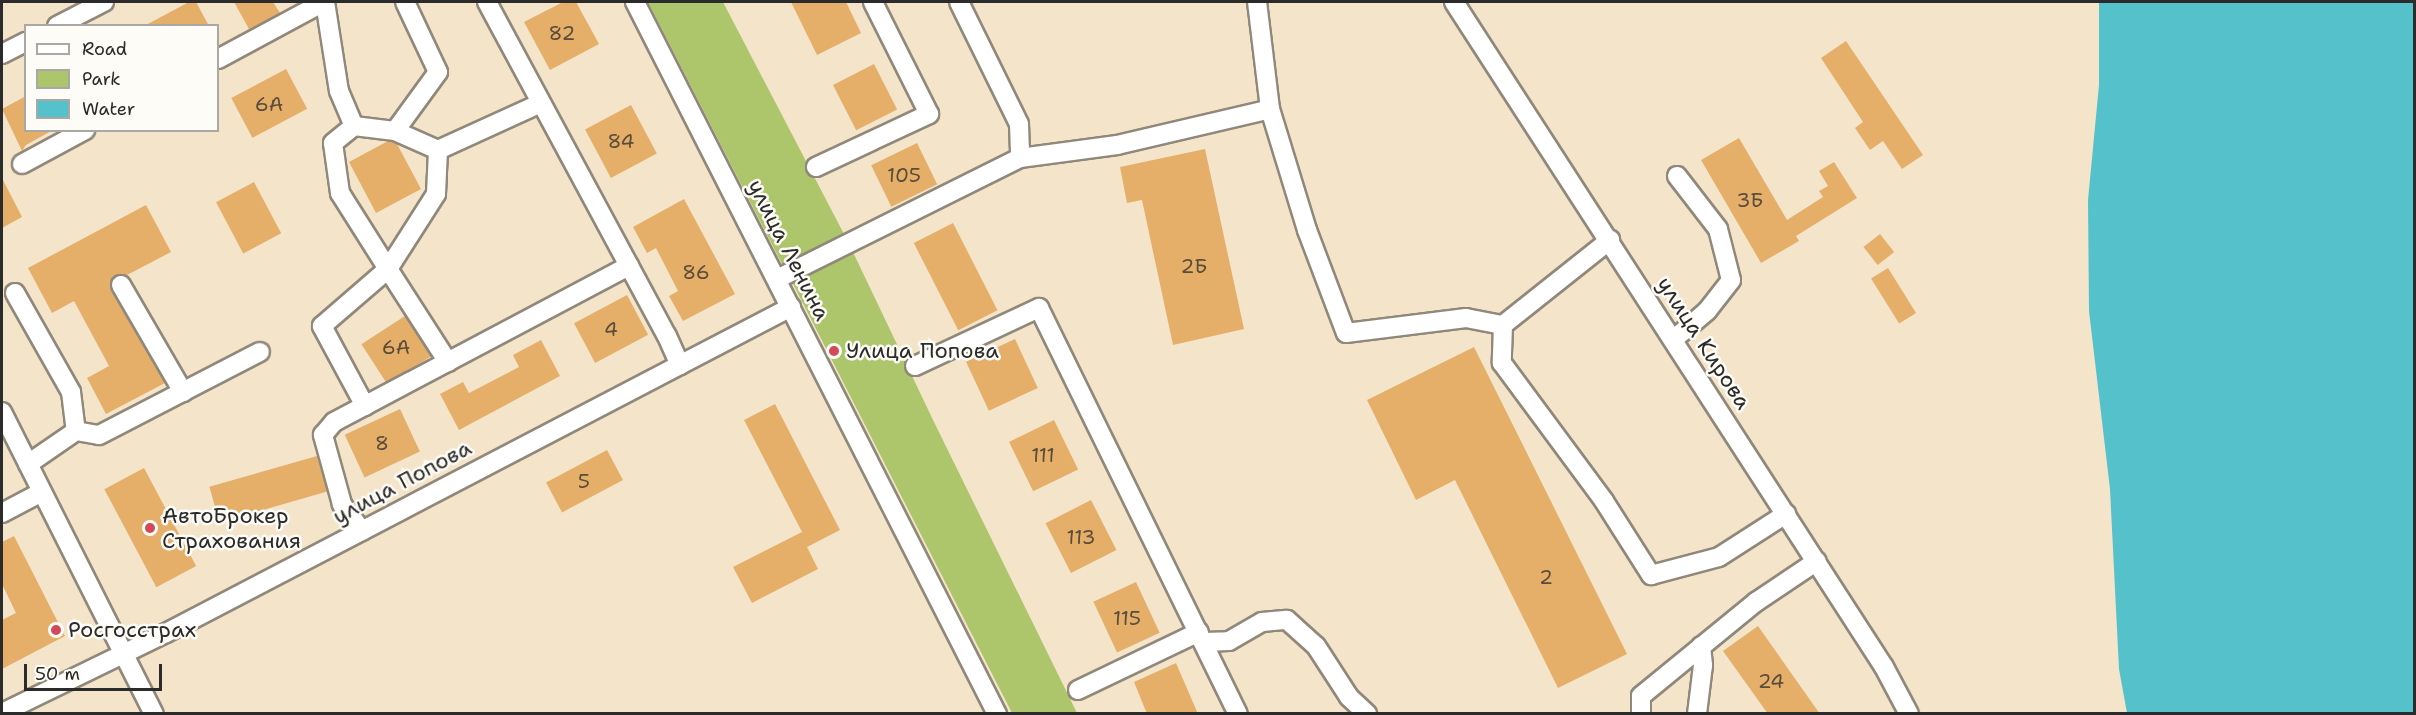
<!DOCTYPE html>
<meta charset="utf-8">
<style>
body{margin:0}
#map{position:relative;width:2416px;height:715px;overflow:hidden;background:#f4e4ca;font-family:"Shantell Sans",sans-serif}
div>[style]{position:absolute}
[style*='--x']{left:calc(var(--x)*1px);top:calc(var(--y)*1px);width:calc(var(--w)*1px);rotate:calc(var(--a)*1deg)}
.green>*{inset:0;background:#adc66c}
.water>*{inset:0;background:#54c1cb}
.building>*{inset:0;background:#e5af6a;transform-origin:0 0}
.roads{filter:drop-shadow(2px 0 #90887a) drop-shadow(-2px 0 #90887a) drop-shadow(0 2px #90887a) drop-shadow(0 -2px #90887a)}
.minor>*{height:18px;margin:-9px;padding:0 9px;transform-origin:9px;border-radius:9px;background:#fff}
.dots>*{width:16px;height:16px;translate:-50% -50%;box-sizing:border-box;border:3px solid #fdfcf7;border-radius:50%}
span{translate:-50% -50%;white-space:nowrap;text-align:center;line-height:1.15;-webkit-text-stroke:5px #fdfcf7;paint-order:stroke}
.number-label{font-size:20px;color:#5a4c3b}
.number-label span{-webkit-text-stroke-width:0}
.street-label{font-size:22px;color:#2b2b2b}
.poi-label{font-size:22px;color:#2b2b2b}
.left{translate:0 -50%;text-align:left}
.frame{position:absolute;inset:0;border:3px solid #2b2b2b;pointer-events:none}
.legend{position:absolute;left:24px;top:24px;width:195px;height:108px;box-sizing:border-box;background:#fdfcf7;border:2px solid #a9a8a5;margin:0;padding:8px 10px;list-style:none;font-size:18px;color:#2b2b2b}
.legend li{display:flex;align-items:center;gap:12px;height:30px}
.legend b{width:30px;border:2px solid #a9a8a5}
.scale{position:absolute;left:24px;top:664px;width:138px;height:27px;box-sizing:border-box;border:3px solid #2b2b2b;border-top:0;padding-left:8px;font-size:18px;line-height:21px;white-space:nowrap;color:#2b2b2b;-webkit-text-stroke:4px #fdfcf7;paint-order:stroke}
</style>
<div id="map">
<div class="green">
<div style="clip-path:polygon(648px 2px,723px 2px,845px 236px,784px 268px)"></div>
<div style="clip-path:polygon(852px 250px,934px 422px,1077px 713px,1012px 713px,791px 280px)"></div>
</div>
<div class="water">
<div style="clip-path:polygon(2099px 2px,2414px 2px,2414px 713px,2127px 713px,2119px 669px,2110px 489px,2089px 311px,2088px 200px,2099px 85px)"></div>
</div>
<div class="building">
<div style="clip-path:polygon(189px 2px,196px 2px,209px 26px,144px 26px)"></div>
<div style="clip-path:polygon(234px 2px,273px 2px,280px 13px,249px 29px)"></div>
<div style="clip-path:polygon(563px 2px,576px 2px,599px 44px,550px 70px,524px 22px)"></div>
<div style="clip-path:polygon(791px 2px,846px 2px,861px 33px,817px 55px)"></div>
<div style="clip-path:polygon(1846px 41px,1923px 155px,1902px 169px,1883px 141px,1870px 150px,1855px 128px,1863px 122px,1821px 58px)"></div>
<div style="left:874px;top:64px;width:51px;height:46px;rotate:63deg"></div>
<div style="left:286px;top:69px;width:45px;height:62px;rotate:62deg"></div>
<div style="clip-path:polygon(26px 96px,26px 130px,53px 130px,26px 145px,22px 151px,2px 109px)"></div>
<div style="left:631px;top:105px;width:55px;height:52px;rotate:62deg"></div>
<div style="clip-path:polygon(1739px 138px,1787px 220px,1823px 197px,1819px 191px,1828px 186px,1819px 171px,1834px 162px,1857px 198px,1796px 236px,1799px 241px,1761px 263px,1701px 160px)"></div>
<div style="clip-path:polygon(388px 141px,397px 144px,421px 189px,376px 213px,349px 162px)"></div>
<div style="left:917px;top:143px;width:46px;height:51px;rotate:64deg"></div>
<div style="clip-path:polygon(1205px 149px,1244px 329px,1173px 345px,1142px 200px,1127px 203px,1120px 167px)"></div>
<div style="clip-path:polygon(2px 178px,22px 217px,2px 228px)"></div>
<div style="left:254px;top:182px;width:58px;height:43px;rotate:62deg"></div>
<div style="clip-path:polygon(684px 199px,735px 294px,683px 321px,669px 296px,678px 291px,656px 248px,647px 253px,633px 227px)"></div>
<div style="clip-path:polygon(146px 205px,171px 252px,127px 275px,116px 275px,110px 286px,165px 383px,106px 414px,87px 378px,109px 366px,74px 301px,52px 313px,28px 268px)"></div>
<div style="left:953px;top:223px;width:98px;height:44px;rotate:63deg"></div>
<div style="left:1880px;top:234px;width:23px;height:21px;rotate:52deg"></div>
<div style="left:1888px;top:268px;width:53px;height:20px;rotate:58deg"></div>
<div style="left:627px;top:295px;width:45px;height:60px;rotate:62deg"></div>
<div style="left:405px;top:316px;width:48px;height:52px;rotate:57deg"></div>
<div style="left:1015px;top:339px;width:54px;height:54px;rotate:65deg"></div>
<div style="clip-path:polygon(541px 340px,560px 376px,459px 430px,440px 394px,463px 382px,469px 393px,519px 367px,513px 355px)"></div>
<div style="clip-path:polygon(1474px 347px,1627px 654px,1558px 688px,1455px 480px,1416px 500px,1367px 400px)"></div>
<div style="clip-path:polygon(775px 404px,840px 530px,807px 547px,818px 569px,752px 603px,733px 567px,802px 532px,744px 420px)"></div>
<div style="left:400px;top:409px;width:47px;height:61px;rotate:65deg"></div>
<div style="left:1054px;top:420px;width:55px;height:50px;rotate:64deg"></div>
<div style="left:607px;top:450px;width:34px;height:69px;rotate:62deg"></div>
<div style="left:317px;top:456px;width:37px;height:112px;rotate:74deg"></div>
<div style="left:144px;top:468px;width:111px;height:45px;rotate:62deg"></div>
<div style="left:1091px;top:500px;width:56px;height:51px;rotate:63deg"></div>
<div style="clip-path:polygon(14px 536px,65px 636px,2px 669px,2px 620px,16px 613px,2px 584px,2px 542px)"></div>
<div style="left:1136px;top:582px;width:56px;height:47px;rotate:65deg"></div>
<div style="clip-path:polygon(1758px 626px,1820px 714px,1768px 714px,1723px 651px)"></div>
<div style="clip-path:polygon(1176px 663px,1198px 714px,1147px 714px,1134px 682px)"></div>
</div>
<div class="roads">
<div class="minor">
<div style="--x:325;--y:2;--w:90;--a:81.1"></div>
<div style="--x:339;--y:91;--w:38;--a:67"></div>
<div style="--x:487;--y:2;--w:379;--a:61.7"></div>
<div style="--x:667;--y:336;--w:32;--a:66"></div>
<div style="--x:635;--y:2;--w:799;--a:63.05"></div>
<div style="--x:959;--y:2;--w:136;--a:63.8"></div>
<div style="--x:1019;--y:124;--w:34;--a:88"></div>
<div style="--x:1454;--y:2;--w:792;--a:57.11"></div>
<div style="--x:1884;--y:667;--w:53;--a:62"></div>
<div style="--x:57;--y:26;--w:53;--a:-27.1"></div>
<div style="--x:2;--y:54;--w:27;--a:-27"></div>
<div style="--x:218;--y:59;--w:120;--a:-28.3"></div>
<div style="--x:1270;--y:109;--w:127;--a:73"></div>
<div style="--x:1307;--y:230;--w:110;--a:69.3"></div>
<div style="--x:1346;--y:333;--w:121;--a:-7.1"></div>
<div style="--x:1466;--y:318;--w:38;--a:11"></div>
<div style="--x:1503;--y:325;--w:38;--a:92"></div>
<div style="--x:1502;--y:363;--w:172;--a:53.5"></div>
<div style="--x:1604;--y:501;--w:88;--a:57.6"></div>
<div style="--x:1651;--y:575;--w:70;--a:-14.8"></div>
<div style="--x:1719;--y:557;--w:80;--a:-32.7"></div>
<div style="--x:395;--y:131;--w:73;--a:-53.9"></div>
<div style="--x:438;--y:72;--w:77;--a:-115.2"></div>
<div style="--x:438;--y:150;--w:44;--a:92.6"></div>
<div style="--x:436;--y:194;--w:89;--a:122.6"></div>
<div style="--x:388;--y:269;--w:90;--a:-122.3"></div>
<div style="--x:340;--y:193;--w:50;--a:-98"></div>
<div style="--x:333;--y:143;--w:27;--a:-39"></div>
<div style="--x:354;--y:126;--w:41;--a:7"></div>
<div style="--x:395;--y:131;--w:47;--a:23.8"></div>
<div style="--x:438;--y:150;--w:113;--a:-24.5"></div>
<div style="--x:22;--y:164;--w:72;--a:-28.4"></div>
<div style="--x:816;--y:167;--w:125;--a:-25.1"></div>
<div style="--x:929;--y:114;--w:125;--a:-116.6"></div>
<div style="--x:777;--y:279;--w:271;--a:-26.5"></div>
<div style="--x:1020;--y:158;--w:98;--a:-7.6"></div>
<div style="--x:1117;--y:145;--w:157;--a:-13.2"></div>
<div style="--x:1270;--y:109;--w:108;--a:-96.9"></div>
<div style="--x:121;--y:285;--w:124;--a:59.9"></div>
<div style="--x:15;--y:293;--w:114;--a:60.5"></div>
<div style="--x:71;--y:392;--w:39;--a:83"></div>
<div style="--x:1503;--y:325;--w:137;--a:-38.5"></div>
<div style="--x:1674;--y:339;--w:43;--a:-40.3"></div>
<div style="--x:1707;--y:311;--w:39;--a:-52"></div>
<div style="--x:1731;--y:280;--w:53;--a:-104.3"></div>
<div style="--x:1718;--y:229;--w:67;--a:-127.7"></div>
<div style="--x:915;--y:366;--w:137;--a:-25.1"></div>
<div style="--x:1039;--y:308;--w:452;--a:63.9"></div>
<div style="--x:365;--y:406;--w:91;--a:-118.3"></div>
<div style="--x:322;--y:326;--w:87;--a:-40.8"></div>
<div style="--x:388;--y:269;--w:111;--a:57.2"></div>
<div style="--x:2;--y:412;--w:338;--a:63.3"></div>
<div style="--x:28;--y:464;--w:58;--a:-34.5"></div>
<div style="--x:76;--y:431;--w:23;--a:10"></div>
<div style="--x:99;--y:435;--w:181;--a:-27.3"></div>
<div style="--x:2;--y:513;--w:45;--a:-27.7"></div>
<div style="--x:362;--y:531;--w:34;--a:-127"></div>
<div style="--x:342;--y:504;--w:72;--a:-105.4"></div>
<div style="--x:323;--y:435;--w:17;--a:-50"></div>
<div style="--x:334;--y:422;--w:334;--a:-27.9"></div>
<div style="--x:1204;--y:642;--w:25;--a:-2"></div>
<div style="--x:1229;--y:641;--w:38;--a:-30"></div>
<div style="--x:1262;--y:622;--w:25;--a:-5"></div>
<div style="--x:1287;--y:620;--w:39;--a:42"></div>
<div style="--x:1316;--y:646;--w:61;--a:57.1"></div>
<div style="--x:1349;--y:697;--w:25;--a:43"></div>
<div style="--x:1078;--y:690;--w:134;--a:-25.6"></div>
<div style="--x:2;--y:713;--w:182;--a:-26"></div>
<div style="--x:166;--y:633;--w:705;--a:-27.55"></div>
<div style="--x:1641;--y:714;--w:18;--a:-90"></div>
<div style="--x:1641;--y:696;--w:149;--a:-39.3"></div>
<div style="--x:1756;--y:602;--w:73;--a:-33.9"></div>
<div style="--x:1697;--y:714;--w:49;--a:-83"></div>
<div style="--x:1703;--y:665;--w:19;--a:-96"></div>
</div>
</div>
<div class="dots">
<div style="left:834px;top:351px;background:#d1495b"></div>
<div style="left:150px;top:528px;background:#d1495b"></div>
<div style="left:56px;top:630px;background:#d1495b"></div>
</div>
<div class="number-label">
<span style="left:562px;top:33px">82</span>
<span style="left:269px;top:104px">6А</span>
<span style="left:621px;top:141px">84</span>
<span style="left:904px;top:175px">105</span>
<span style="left:1750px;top:200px">3Б</span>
<span style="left:1194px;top:266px">2Б</span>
<span style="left:696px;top:272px">86</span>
<span style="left:611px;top:329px">4</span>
<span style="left:396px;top:347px">6А</span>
<span style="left:382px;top:443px">8</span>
<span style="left:1043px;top:455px">111</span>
<span style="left:584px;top:481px">5</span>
<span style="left:1081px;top:537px">113</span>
<span style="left:1546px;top:577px">2</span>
<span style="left:1127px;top:618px">115</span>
<span style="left:1771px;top:681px">24</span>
</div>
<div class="street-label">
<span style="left:789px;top:250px;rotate:63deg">улица Ленина</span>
<span style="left:1704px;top:343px;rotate:57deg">улица Кирова</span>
<span style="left:402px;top:482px;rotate:-28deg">улица Попова</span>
</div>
<div class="poi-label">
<span class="left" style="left:846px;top:351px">Улица Попова</span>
<span class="left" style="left:162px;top:528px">АвтоБрокер<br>Страхования</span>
<span class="left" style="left:68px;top:630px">Росгосстрах</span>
</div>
<div class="frame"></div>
<ul class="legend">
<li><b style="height:8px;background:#fff"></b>Road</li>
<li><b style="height:16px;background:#adc66c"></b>Park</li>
<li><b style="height:16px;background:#54c1cb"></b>Water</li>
</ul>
<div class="scale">50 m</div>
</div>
